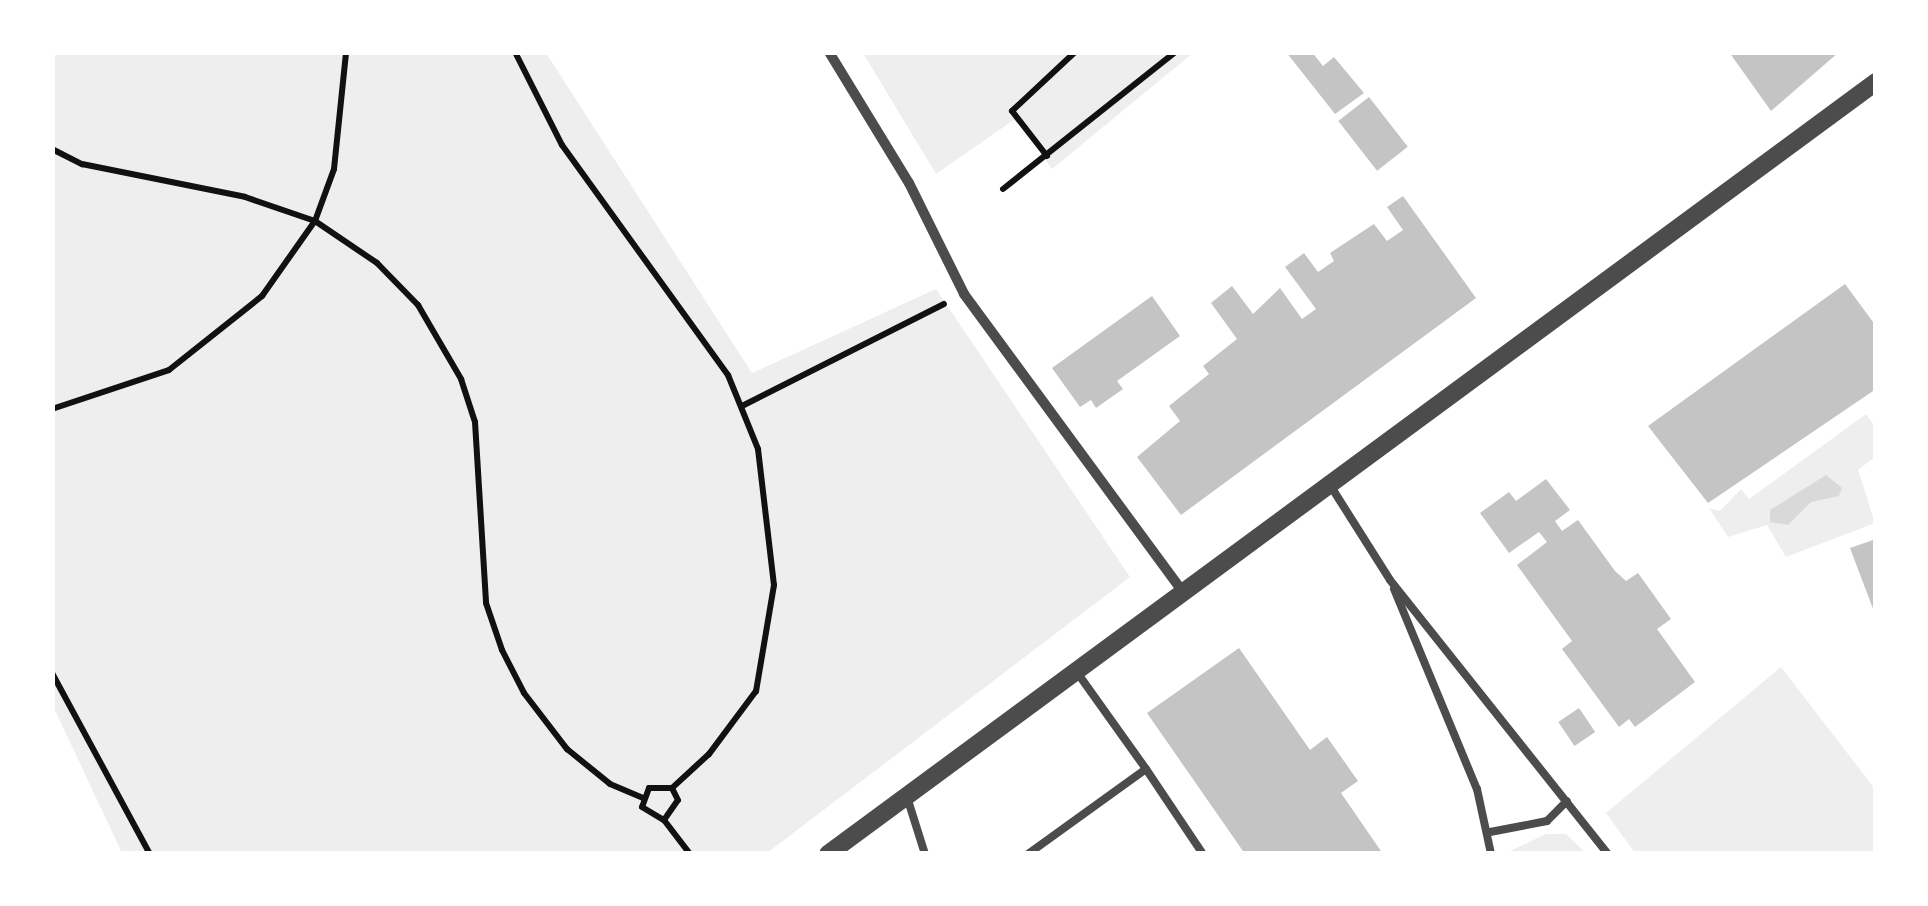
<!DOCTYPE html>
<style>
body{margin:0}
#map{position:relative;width:1928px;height:906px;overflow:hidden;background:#fff;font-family:Signika,sans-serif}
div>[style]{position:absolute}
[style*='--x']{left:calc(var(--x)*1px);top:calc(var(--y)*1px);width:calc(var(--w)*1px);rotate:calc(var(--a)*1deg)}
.green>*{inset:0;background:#eee}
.water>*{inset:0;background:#d9d9d9}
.building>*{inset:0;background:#c4c4c4;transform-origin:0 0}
.path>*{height:6px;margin:-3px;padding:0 3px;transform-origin:3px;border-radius:3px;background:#111}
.service>*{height:8px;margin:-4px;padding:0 4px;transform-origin:4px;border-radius:4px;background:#4c4c4c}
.minor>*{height:10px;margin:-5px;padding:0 5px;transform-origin:5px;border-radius:5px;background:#4c4c4c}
.tertiary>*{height:18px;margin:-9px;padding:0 9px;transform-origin:9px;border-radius:9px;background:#4c4c4c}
span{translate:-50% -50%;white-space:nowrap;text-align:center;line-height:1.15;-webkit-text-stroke:8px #fff;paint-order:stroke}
.frame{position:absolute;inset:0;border:55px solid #fff;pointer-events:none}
</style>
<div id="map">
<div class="green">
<div style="clip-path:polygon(53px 53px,546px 53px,752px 373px,936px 289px,1130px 577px,767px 853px,122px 853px,53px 706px)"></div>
<div style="clip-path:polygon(863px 53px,1193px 53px,1052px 169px,1015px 119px,936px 174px)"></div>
<div style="clip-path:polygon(1866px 414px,1875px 427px,1875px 457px,1858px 470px,1875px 523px,1786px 557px,1767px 525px,1728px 537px,1709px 508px,1720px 511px,1741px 489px,1749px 499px)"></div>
<div style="clip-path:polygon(1781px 667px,1875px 789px,1875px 853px,1635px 853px,1606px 813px)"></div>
<div style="clip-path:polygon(1546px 834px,1566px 834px,1586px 853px,1506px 853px)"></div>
</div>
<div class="water">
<div style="clip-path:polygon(1826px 475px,1842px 488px,1839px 496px,1811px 502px,1788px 525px,1770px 522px,1770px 510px)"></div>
</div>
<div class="building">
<div style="clip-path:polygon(1286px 52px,1312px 52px,1323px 66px,1334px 57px,1364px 93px,1335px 114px)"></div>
<div style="clip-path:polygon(1729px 52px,1839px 52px,1771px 111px)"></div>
<div style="left:1369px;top:97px;width:63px;height:39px;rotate:52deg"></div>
<div style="clip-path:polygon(1403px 196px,1476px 298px,1181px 515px,1137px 457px,1180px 421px,1169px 406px,1209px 374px,1203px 366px,1237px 339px,1211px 303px,1232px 286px,1253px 314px,1280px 288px,1302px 319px,1316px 309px,1285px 267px,1304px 253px,1318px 272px,1334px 261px,1330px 253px,1374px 224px,1387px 241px,1403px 230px,1387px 207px)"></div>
<div style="clip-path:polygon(1845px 284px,1876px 326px,1876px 389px,1708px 503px,1648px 426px)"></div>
<div style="clip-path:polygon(1152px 296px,1180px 336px,1117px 381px,1123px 389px,1096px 408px,1091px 400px,1080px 407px,1052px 368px)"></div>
<div style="clip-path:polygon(1546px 479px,1570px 510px,1555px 521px,1562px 531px,1578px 520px,1615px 571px,1626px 581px,1638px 573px,1671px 619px,1657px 629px,1695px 682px,1635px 727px,1629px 719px,1619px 727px,1562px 649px,1572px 641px,1517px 565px,1547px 542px,1539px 532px,1509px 553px,1480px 513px,1509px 492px,1516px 501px)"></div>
<div style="clip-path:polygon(1876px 539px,1876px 614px,1875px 614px,1850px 548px)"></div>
<div style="clip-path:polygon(1239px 648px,1310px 750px,1327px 737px,1358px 781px,1341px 793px,1383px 854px,1245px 854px,1147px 713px)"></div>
<div style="left:1579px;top:708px;width:29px;height:25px;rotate:56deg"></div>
</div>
<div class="path">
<div style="--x:515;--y:52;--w:104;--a:63.2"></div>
<div style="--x:562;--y:145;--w:284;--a:54.2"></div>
<div style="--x:728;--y:375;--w:80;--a:67.9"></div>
<div style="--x:758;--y:449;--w:137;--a:83.3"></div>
<div style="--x:774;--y:585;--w:108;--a:99.6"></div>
<div style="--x:756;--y:691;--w:79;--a:126.7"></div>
<div style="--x:709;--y:754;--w:50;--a:137.4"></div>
<div style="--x:52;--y:149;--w:34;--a:27"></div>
<div style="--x:82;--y:164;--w:166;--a:11.4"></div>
<div style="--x:245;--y:197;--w:74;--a:18.9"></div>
<div style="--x:315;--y:221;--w:75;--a:34.1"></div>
<div style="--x:377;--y:263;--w:59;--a:45.7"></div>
<div style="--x:418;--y:305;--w:86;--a:59.8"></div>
<div style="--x:461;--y:379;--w:45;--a:72"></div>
<div style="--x:475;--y:422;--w:181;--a:86.5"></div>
<div style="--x:486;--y:603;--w:50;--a:71.2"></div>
<div style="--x:502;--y:650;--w:48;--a:62.9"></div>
<div style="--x:524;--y:693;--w:71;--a:52.5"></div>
<div style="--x:567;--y:749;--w:55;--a:39.1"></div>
<div style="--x:610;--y:784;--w:36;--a:23"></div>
<div style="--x:1047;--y:156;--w:57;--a:-127.9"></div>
<div style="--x:1012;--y:111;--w:86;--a:-43.1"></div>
<div style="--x:1003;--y:189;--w:220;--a:-38.5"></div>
<div style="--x:744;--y:405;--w:224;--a:-26.8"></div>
<div style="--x:52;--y:409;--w:123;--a:-18.4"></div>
<div style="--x:169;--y:370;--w:119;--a:-38.5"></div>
<div style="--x:262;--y:296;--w:92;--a:-54.8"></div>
<div style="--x:315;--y:221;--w:55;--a:-69.9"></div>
<div style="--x:334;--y:169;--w:118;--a:-84.1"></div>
<div style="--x:52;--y:673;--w:206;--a:61.6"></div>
<div style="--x:672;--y:788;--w:23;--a:180"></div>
<div style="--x:649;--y:788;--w:20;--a:110"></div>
<div style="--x:642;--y:807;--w:26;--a:31"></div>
<div style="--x:664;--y:820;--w:43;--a:52.6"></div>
<div style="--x:664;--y:820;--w:24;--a:-55"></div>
<div style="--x:678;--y:800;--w:13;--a:-117"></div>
</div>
<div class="service">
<div style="--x:1330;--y:485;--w:112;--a:57.7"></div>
<div style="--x:1390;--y:580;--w:350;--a:51.5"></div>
<div style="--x:1394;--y:589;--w:217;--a:67.5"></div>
<div style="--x:1477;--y:789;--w:66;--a:77.8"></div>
<div style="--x:1146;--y:769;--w:102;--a:56.2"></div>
<div style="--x:907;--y:797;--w:60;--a:72.5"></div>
<div style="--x:1490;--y:832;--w:58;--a:-10.9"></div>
<div style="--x:1547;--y:821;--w:28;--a:-45"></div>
<div style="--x:1028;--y:854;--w:145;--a:-35.8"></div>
<div style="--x:1146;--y:769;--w:120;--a:-125.5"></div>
</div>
<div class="minor">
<div style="--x:829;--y:52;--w:153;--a:58.6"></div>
<div style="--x:909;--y:183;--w:124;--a:63.6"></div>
<div style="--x:964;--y:294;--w:368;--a:53.7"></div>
</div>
<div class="tertiary">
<div style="--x:828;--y:854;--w:1302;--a:-36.38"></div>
</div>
<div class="frame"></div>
</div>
